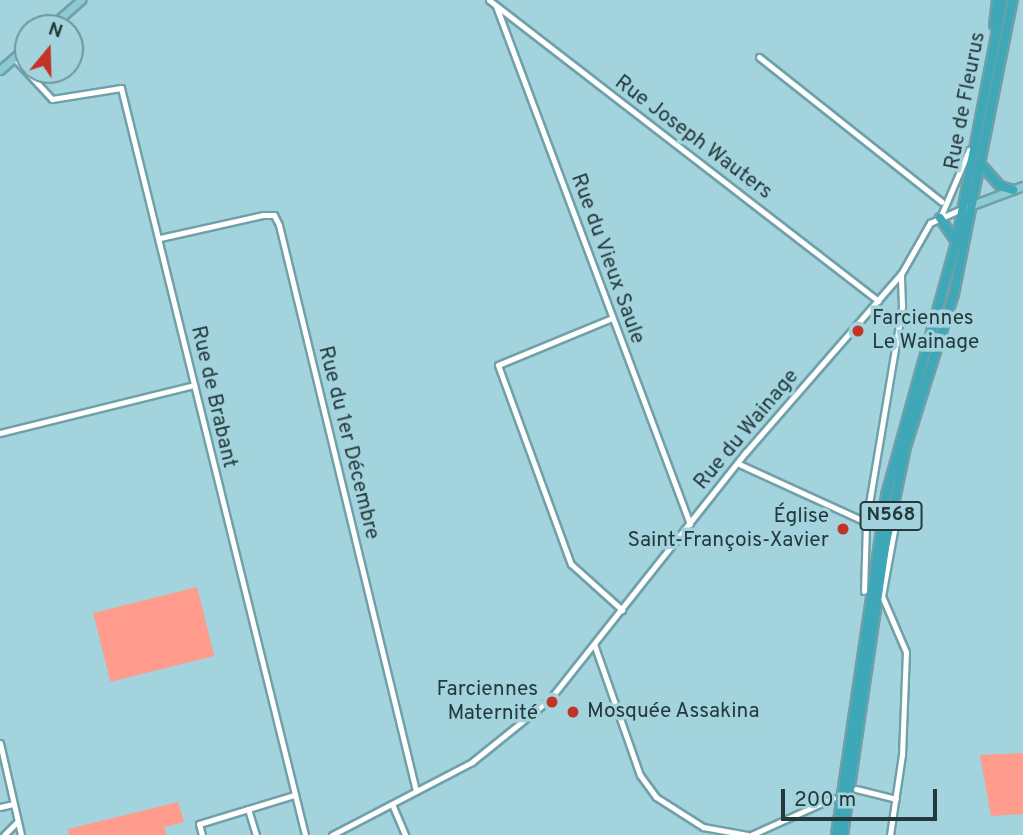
<!DOCTYPE html>
<meta charset="utf-8">
<style>
body{margin:0}
#map{position:relative;width:1023px;height:835px;overflow:hidden;background:#a3d4dd;font-family:Overpass,sans-serif}
div>[style]{position:absolute}
[style*='--x']{left:calc(var(--x)*1px);top:calc(var(--y)*1px);width:calc(var(--w)*1px);rotate:calc(var(--a)*1deg)}
.green>*{inset:0;background:#ff9c8d;transform-origin:0 0}
.roads{filter:drop-shadow(2px 0 #70a0a9) drop-shadow(-2px 0 #70a0a9) drop-shadow(0 2px #70a0a9) drop-shadow(0 -2px #70a0a9)}
.minor>*{height:5px;margin:-2.5px;padding:0 2.5px;transform-origin:2.5px;border-radius:2.5px;background:#fff}
.major>*{height:7px;margin:-3.5px;padding:0 3.5px;transform-origin:3.5px;border-radius:3.5px;background:#8ccbd4}
.highway>*{height:8px;margin:-4px;padding:0 4px;transform-origin:4px;border-radius:4px;background:#3fa8b8}
.dots>*{width:19px;height:19px;translate:-50% -50%;box-sizing:border-box;border:4px solid #a3d4dd;border-radius:50%}
span{translate:-50% -50%;white-space:nowrap;text-align:center;line-height:1.15;-webkit-text-stroke:7px #a3d4dd;paint-order:stroke}
.shield-label span{padding:2px 5px;background:#a3d4dd;border:2px solid;border-radius:5px;-webkit-text-stroke-width:0}
.shield-label{font-size:19px;color:#25393d;font-weight:700}
.street-label{font-size:21px;color:#25393d}
.poi-label{font-size:21px;color:#25393d}
.left{translate:0 -50%;text-align:left}
.right{translate:-100% -50%;text-align:right}
.north{position:absolute;left:14px;top:14px;width:70px;height:70px;box-sizing:border-box;background:#a3d4dd;border:2px solid #71969d;border-radius:50%;rotate:19deg;font-size:19px;font-weight:700;line-height:28px;text-align:center;color:#25393d}
.north::after{content:'';display:block;margin:auto;width:24px;height:32px;background:#c13427;clip-path:polygon(50% 0,100% 100%,50% 72%,0 100%)}
.scale{position:absolute;left:781px;top:789px;width:156px;height:32px;box-sizing:border-box;border:4px solid #25393d;border-top:0;padding-left:9px;font-size:21px;line-height:24px;white-space:nowrap;color:#25393d;-webkit-text-stroke:5px #a3d4dd;paint-order:stroke}
</style>
<div id="map">
<div class="green">
<div style="left:197px;top:587px;width:71px;height:107px;rotate:76deg"></div>
<div style="clip-path:polygon(1023px 753px,1023px 814px,991px 816px,980px 755px)"></div>
<div style="clip-path:polygon(178px 802px,184px 822px,165px 827px,166px 835px,69px 835px,68px 829px)"></div>
</div>
<div class="roads">
<div class="minor">
<div style="--x:489;--y:0;--w:492;--a:37.7"></div>
<div style="--x:496;--y:6;--w:553;--a:69.47"></div>
<div style="--x:759;--y:57;--w:233;--a:38.4"></div>
<div style="--x:14;--y:58;--w:56;--a:47.2"></div>
<div style="--x:52;--y:99;--w:70;--a:-9.1"></div>
<div style="--x:121;--y:88;--w:769;--a:76.16"></div>
<div style="--x:940;--y:218;--w:74;--a:-66.9"></div>
<div style="--x:160;--y:238;--w:106;--a:-12.6"></div>
<div style="--x:263;--y:215;--w:11;--a:0"></div>
<div style="--x:274;--y:215;--w:11;--a:63"></div>
<div style="--x:279;--y:225;--w:582;--a:76.39"></div>
<div style="--x:612;--y:318;--w:123;--a:157.6"></div>
<div style="--x:498;--y:365;--w:212;--a:69.9"></div>
<div style="--x:571;--y:564;--w:69;--a:42"></div>
<div style="--x:0;--y:433;--w:200;--a:-13.9"></div>
<div style="--x:737;--y:463;--w:142;--a:24.6"></div>
<div style="--x:864;--y:591;--w:69;--a:-88.3"></div>
<div style="--x:866;--y:522;--w:219;--a:-80.5"></div>
<div style="--x:902;--y:306;--w:32;--a:-92"></div>
<div style="--x:594;--y:644;--w:139;--a:70.7"></div>
<div style="--x:640;--y:775;--w:27;--a:54"></div>
<div style="--x:656;--y:797;--w:56;--a:32.6"></div>
<div style="--x:703;--y:827;--w:45;--a:10.3"></div>
<div style="--x:0;--y:743;--w:94;--a:77.1"></div>
<div style="--x:856;--y:789;--w:41;--a:14"></div>
<div style="--x:392;--y:804;--w:34;--a:67"></div>
<div style="--x:0;--y:807;--w:13;--a:-13"></div>
<div style="--x:248;--y:809;--w:27;--a:73"></div>
<div style="--x:4;--y:835;--w:18;--a:-45"></div>
<div style="--x:202;--y:835;--w:11;--a:-105"></div>
<div style="--x:199;--y:824;--w:99;--a:-17"></div>
<div style="--x:332;--y:835;--w:158;--a:-27.5"></div>
<div style="--x:472;--y:762;--w:100;--a:-38.9"></div>
<div style="--x:550;--y:699;--w:315;--a:-51.6"></div>
<div style="--x:746;--y:452;--w:236;--a:-49"></div>
<div style="--x:901;--y:274;--w:59;--a:-60.4"></div>
<div style="--x:930;--y:223;--w:36;--a:-24"></div>
<div style="--x:751;--y:835;--w:90;--a:-24.3"></div>
<div style="--x:890;--y:835;--w:81;--a:-81.5"></div>
<div style="--x:902;--y:755;--w:103;--a:-87.8"></div>
<div style="--x:906;--y:652;--w:61;--a:-113.2"></div>
<div style="--x:882;--y:596;--w:72;--a:-79.6"></div>
<div style="--x:895;--y:525;--w:13;--a:-18"></div>
</div>
<div class="major">
<div style="--x:49;--y:28;--w:43;--a:-41.2"></div>
<div style="--x:0;--y:70;--w:37;--a:-41"></div>
<div style="--x:967;--y:207;--w:60;--a:-20.6"></div>
</div>
<div class="highway">
<div style="--x:994;--y:25;--w:25;--a:-83"></div>
<div style="--x:983;--y:167;--w:25;--a:48"></div>
<div style="--x:1000;--y:186;--w:14;--a:17"></div>
<div style="--x:940;--y:218;--w:27;--a:56"></div>
<div style="--x:836;--y:835;--w:344;--a:-81.6"></div>
<div style="--x:886;--y:495;--w:262;--a:-74.5"></div>
<div style="--x:956;--y:243;--w:248;--a:-79.1"></div>
<div style="--x:843;--y:835;--w:291;--a:-81.7"></div>
<div style="--x:885;--y:547;--w:102;--a:-78.1"></div>
<div style="--x:906;--y:447;--w:160;--a:-72.6"></div>
<div style="--x:954;--y:294;--w:300;--a:-78.7"></div>
</div>
</div>
<div class="dots">
<div style="left:858px;top:331px;background:#c13427"></div>
<div style="left:843px;top:529px;background:#c13427"></div>
<div style="left:552px;top:702px;background:#c13427"></div>
<div style="left:573px;top:712px;background:#c13427"></div>
</div>
<div class="shield-label">
<span style="left:891px;top:516px">N568</span>
</div>
<div class="street-label">
<span style="left:966px;top:101px;rotate:-79deg">Rue de Fleurus</span>
<span style="left:693px;top:138px;rotate:37deg">Rue Joseph Wauters</span>
<span style="left:607px;top:259px;rotate:70deg">Rue du Vieux Saule</span>
<span style="left:213px;top:397px;rotate:77deg">Rue de Brabant</span>
<span style="left:747px;top:430px;rotate:-50deg">Rue du Wainage</span>
<span style="left:348px;top:443px;rotate:76deg">Rue du 1er Décembre</span>
</div>
<div class="poi-label">
<span class="left" style="left:872px;top:331px">Farciennes<br>Le Wainage</span>
<span class="right" style="left:829px;top:529px">Église<br>Saint-François-Xavier</span>
<span class="right" style="left:538px;top:702px">Farciennes<br>Maternité</span>
<span class="left" style="left:587px;top:712px">Mosquée Assakina</span>
</div>
<div class="north">N</div>
<div class="scale">200 m</div>
</div>
